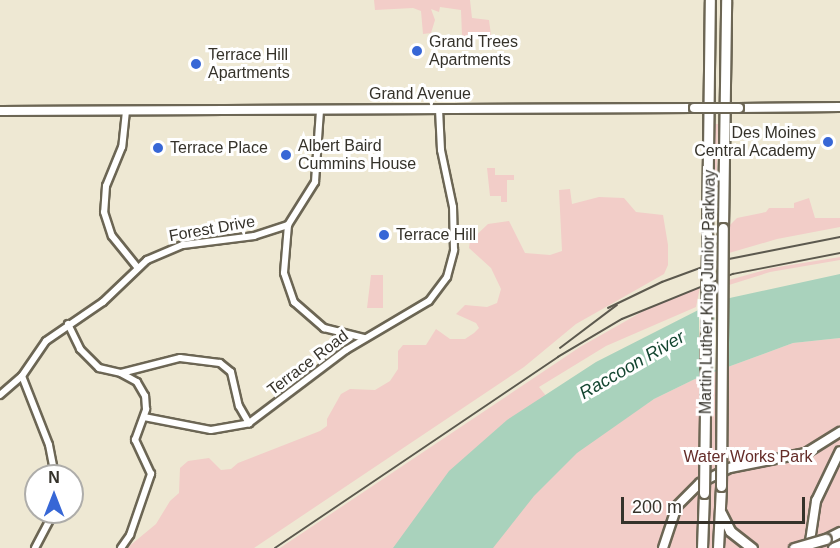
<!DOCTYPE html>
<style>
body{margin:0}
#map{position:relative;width:840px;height:548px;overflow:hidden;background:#eee8d3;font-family:Arial,sans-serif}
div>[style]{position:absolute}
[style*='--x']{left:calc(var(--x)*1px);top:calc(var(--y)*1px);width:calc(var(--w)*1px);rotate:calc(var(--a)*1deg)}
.green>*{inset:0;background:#f2cdc8}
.water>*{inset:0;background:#a9d2bc}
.pier>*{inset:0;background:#eee8d3;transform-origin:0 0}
.roads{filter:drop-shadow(2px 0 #6c6654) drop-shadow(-2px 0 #6c6654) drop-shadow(0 2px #6c6654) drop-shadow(0 -2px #6c6654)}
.street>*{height:6px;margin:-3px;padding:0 3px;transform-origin:3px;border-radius:3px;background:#fff}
.secondary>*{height:8px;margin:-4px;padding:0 4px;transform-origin:4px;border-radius:4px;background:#fff}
.primary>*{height:9px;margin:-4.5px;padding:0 4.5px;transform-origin:4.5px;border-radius:4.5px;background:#fff}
.rail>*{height:1.5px;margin:-0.75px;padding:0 0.75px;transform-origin:0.75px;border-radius:0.75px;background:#5c594e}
.bridges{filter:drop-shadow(2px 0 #6c6654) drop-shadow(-2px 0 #6c6654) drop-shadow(0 2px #6c6654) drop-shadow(0 -2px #6c6654)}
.secondary-bridge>*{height:8px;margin:-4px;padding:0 4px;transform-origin:4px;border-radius:4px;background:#fff}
.primary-bridge>*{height:9px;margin:-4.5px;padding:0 4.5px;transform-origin:4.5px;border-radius:4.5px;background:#fff}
.dots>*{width:16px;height:16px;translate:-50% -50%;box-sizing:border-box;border:3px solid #fff;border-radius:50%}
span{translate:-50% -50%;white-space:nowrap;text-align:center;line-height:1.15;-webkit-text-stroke:6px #fff;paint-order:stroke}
.poi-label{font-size:16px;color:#35322a}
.left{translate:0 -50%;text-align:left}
.right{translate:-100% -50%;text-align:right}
.street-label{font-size:16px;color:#35322a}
.park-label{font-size:16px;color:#642c28}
.water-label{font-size:18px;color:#154732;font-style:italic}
.north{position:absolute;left:24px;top:464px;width:60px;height:60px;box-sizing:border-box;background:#fff;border:2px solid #aeadaa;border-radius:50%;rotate:0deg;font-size:16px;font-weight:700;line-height:24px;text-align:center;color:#35322a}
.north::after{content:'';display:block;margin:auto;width:21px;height:27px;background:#3767d6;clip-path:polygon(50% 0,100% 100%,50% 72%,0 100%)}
.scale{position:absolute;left:621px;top:497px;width:184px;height:27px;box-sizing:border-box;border:3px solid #35322a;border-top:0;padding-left:8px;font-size:18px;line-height:21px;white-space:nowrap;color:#35322a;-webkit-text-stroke:4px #fff;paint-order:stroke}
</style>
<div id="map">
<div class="green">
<div style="clip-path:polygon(374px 0,470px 0,472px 18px,489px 20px,491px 35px,462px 36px,461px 10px,440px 7px,439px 12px,431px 9px,435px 20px,431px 33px,423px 34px,421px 11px,413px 8px,375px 10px)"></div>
<div style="clip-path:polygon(714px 124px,718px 124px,716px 221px,713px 214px)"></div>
<div style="clip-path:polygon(487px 168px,495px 168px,495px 175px,514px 175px,514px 180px,507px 180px,507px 202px,501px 202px,501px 196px,490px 196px)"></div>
<div style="clip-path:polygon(570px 189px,572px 204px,599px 197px,624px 198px,636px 212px,663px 215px,668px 245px,668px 265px,664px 274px,576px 324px,524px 367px,254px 548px,127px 548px,156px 524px,170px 501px,179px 493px,180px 468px,188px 461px,209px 458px,221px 470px,231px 469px,238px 463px,320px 431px,327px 426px,327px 419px,341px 394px,350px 389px,375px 390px,390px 381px,398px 369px,398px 351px,403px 345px,426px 345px,436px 329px,450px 339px,465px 339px,474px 333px,479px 328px,476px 323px,456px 314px,465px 305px,487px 307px,497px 303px,501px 289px,491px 268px,469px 248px,470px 241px,488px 224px,509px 221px,525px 253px,550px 255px,562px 251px,559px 190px)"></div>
<div style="clip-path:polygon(809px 198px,815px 218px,840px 218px,840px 227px,777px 239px,729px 253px,729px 226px,737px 218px,766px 212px,769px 208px,794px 208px,794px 203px)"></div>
<div style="clip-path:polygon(840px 257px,840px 260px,770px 272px,729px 285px,729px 280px,772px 268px)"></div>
<div style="clip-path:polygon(371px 275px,383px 275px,383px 308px,367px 308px)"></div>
<div style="clip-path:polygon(700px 287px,696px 307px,606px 346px,539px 387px,585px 445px,654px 399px,695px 379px,793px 343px,840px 338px,840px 548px,280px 548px,580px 347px,647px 309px)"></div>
</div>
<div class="water">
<div style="clip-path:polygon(840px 274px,840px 338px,793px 343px,695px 379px,654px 399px,577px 453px,534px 496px,493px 548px,393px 548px,449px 471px,507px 420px,596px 362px,716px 301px)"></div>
</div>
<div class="pier">
<div style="left:729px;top:294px;width:76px;height:14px;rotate:91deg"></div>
<div style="clip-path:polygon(713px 299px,712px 376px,699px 381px,699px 306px)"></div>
</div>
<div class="roads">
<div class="street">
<div style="--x:126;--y:111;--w:36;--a:96"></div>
<div style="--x:122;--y:147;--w:42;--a:112.3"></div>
<div style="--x:106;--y:186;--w:26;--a:94"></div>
<div style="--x:104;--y:212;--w:25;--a:72"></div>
<div style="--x:112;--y:236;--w:40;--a:51"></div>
<div style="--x:288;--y:225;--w:48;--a:94.8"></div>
<div style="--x:284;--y:273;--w:31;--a:71"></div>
<div style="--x:294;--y:302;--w:40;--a:41"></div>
<div style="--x:324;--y:328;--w:41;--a:14"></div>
<div style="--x:68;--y:324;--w:28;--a:64"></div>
<div style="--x:80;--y:349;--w:27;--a:45"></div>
<div style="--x:99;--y:368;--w:23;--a:13"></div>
<div style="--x:121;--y:373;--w:61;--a:-14.3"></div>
<div style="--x:180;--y:358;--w:40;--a:7.1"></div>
<div style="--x:220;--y:363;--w:14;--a:39"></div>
<div style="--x:231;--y:372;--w:35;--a:77"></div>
<div style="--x:239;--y:406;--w:20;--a:60"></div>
<div style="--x:22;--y:376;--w:74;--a:68.6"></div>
<div style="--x:49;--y:445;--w:32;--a:79"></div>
<div style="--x:0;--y:395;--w:29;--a:-41"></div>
<div style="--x:22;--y:376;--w:42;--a:-55.6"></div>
<div style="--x:46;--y:341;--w:69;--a:-34.4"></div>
<div style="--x:103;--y:302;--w:61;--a:-43.7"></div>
<div style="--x:147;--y:260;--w:39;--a:-23"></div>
<div style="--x:183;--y:245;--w:72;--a:-7.2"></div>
<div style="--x:254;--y:236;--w:36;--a:-18"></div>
<div style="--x:288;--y:225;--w:51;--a:-57.9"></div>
<div style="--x:315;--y:182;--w:72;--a:-86"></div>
<div style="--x:144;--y:417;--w:68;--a:11"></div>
<div style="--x:211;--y:430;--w:39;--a:-10"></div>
<div style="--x:249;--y:423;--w:121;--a:-37"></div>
<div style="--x:346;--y:350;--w:96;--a:-30.6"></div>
<div style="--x:429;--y:301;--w:30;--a:-53"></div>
<div style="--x:447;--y:277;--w:28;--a:-75"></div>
<div style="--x:454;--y:250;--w:43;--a:-91.3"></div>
<div style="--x:453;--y:207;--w:58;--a:-101.9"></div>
<div style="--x:441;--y:150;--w:41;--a:-92.8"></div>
<div style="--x:35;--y:548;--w:41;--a:-62.2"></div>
<div style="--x:121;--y:548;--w:16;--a:-55"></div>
<div style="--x:130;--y:535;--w:65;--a:-71"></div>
<div style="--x:151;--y:474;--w:38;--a:-115"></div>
<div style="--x:135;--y:440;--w:33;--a:-70"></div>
<div style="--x:146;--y:409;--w:13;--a:-94"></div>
<div style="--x:145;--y:396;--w:16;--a:-120"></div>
<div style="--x:137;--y:382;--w:18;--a:-151"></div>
</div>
<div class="secondary">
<div style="--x:739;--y:108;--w:101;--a:-0.6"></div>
<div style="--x:0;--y:111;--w:694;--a:-0.25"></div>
<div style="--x:663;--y:548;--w:44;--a:-71.6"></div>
<div style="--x:677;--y:506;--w:33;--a:-45"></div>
<div style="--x:700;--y:483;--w:34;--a:-27"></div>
<div style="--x:730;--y:468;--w:77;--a:-11.2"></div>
<div style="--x:806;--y:453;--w:40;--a:-32"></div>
<div style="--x:809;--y:548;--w:48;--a:-81.5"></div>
<div style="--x:816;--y:501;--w:55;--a:-64.4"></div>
</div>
<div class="primary">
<div style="--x:723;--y:228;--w:228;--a:-89.2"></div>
<div style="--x:707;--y:234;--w:234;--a:-89.3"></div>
<div style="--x:721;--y:513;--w:20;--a:63"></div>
<div style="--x:730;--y:531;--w:28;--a:38"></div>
<div style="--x:826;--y:539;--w:16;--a:-27"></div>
<div style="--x:702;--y:548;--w:55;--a:-87.9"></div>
<div style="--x:718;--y:548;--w:62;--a:-87.2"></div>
<div style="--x:833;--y:548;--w:8;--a:-23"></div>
</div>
</div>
<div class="rail">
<div style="--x:608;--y:308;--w:60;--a:-25.7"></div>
<div style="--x:662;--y:282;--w:61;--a:-20.2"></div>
<div style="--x:719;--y:261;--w:123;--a:-11.2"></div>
<div style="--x:560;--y:348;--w:71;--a:-37"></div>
<div style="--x:275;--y:548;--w:341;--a:-34"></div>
<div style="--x:558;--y:357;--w:74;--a:-30.7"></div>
<div style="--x:622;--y:319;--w:120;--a:-22.1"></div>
<div style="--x:733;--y:274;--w:109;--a:-11.1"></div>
</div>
<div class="bridges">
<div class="secondary-bridge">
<div style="--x:694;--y:108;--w:45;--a:0"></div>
</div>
<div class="primary-bridge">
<div style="--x:721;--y:486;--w:258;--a:-89.6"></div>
<div style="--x:704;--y:493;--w:259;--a:-89.3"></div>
<div style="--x:794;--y:548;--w:33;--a:-16"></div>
</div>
</div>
<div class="dots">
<div style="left:417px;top:51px;background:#3767d6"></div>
<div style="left:196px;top:64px;background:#3767d6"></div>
<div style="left:828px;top:142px;background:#3767d6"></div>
<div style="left:158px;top:148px;background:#3767d6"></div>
<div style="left:286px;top:155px;background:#3767d6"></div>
<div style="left:384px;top:235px;background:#3767d6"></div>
</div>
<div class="poi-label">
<span class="left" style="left:429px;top:51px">Grand Trees<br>Apartments</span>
<span class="left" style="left:208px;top:64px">Terrace Hill<br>Apartments</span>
<span class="right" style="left:816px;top:142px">Des Moines<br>Central Academy</span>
<span class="left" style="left:298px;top:155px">Albert Baird<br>Cummins House</span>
<span class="left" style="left:170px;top:148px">Terrace Place</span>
<span class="left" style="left:396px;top:235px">Terrace Hill</span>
</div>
<div class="street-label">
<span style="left:420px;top:94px">Grand Avenue</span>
<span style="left:212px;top:229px;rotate:-10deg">Forest Drive</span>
<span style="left:708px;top:292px;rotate:-89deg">Martin Luther King Junior Parkway</span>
<span style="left:308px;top:363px;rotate:-37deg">Terrace Road</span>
</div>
<div class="park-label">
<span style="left:748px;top:457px">Water Works Park</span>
</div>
<div class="water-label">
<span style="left:632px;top:365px;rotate:-30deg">Raccoon River</span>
</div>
<div class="north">N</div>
<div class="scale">200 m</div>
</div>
